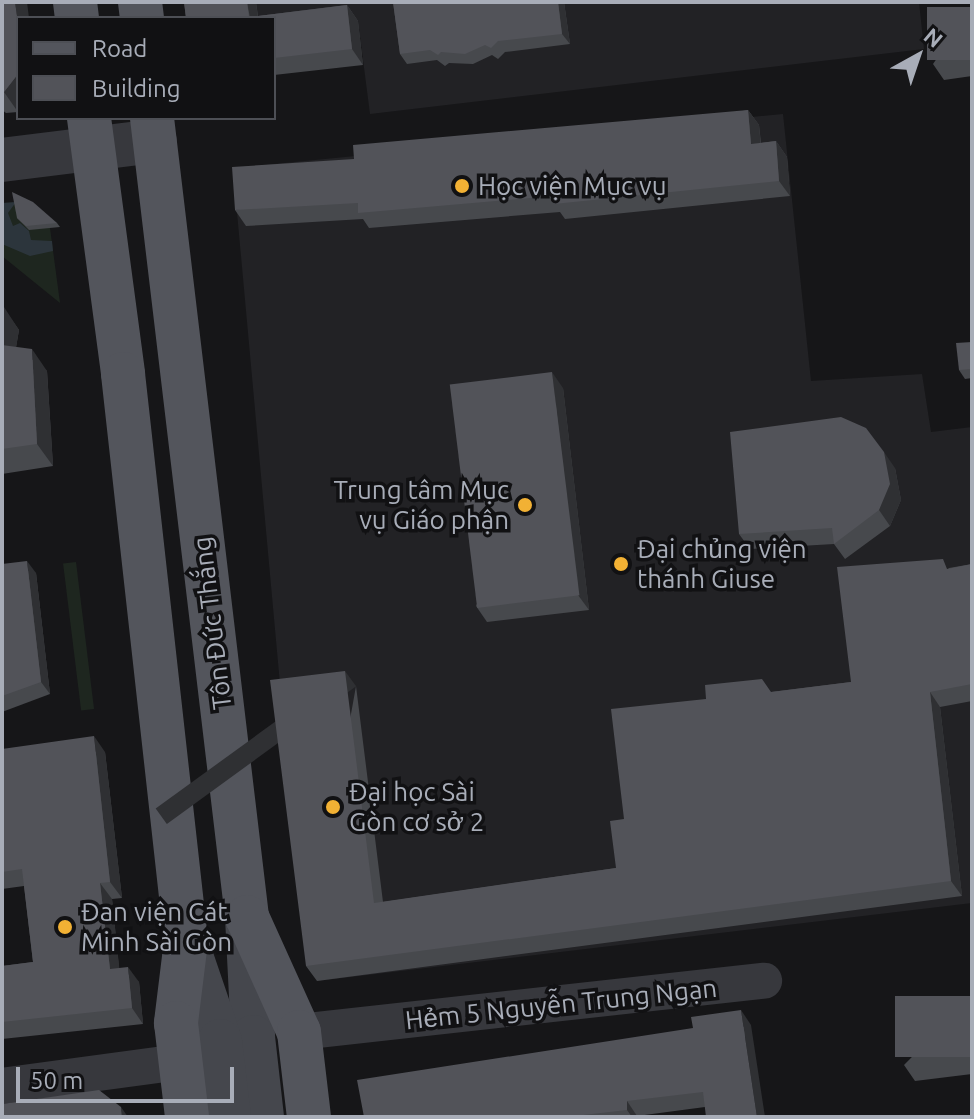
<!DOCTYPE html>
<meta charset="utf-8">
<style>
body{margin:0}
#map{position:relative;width:974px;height:1119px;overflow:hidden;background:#161618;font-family:Ubuntu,sans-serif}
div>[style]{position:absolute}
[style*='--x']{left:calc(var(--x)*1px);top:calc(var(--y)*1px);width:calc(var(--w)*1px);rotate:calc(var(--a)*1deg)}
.built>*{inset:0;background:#222225}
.green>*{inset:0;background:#1e261f;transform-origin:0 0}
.water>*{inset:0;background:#2c353c}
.minor>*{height:36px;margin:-18px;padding:0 18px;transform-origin:18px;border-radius:18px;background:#37383d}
.tertiary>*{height:44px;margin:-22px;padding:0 22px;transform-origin:22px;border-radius:22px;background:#37383d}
.secondary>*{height:44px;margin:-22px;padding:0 22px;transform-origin:22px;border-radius:22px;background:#45474d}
.primary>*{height:44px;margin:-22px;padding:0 22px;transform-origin:22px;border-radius:22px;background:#53555c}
.wall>*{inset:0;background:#47494d}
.shaded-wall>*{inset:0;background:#2f3033;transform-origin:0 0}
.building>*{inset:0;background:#525359;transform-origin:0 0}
.dots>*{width:22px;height:22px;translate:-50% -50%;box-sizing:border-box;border:4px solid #111113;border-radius:50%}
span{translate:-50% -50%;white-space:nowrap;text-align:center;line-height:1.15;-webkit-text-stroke:7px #111113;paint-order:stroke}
.poi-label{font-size:26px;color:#a8adb8}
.left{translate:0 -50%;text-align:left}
.right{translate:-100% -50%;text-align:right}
.street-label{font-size:26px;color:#a8adb8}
.frame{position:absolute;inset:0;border:4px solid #a8adb8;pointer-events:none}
.legend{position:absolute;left:16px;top:16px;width:260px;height:104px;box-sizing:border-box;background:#111113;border:2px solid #4d4f55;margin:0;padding:10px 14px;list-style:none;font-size:24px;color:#a8adb8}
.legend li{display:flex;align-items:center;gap:16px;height:40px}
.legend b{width:40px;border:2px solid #4d4f55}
.north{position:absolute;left:878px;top:16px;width:80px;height:80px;-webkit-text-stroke:6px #111113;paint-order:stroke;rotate:40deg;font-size:22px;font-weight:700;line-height:32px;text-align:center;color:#a8adb8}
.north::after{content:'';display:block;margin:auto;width:28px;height:36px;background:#a8adb8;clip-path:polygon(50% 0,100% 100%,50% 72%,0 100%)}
.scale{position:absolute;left:16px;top:1067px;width:218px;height:36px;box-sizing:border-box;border:4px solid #a8adb8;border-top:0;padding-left:10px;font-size:24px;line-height:28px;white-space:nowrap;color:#a8adb8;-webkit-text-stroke:6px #111113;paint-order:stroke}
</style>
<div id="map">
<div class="built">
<div style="clip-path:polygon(256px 2px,919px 2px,924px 49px,370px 114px,358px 21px,258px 18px)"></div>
<div style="clip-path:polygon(783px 114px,811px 381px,922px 374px,931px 432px,972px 427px,972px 903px,317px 981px,281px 695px,233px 168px)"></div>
</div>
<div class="green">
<div style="clip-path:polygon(27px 202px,47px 219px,50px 228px,60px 303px,2px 256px,2px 203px)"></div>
<div style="left:76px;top:562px;width:148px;height:13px;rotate:83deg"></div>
</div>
<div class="water">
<div style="clip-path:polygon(16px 202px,8px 213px,13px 226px,20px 223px,29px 231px,31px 240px,52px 241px,53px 251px,30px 256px,2px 244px,2px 203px)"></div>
</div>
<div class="minor">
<div style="--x:299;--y:1032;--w:468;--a:-6.3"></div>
<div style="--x:2;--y:1086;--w:180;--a:-7.7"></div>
</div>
<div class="tertiary">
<div style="--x:2;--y:160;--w:154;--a:-7.1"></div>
</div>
<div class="secondary">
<div style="--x:247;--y:917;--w:120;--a:87.1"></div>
<div style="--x:253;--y:1037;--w:81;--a:83.6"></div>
<div style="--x:186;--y:941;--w:106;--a:71.2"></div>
<div style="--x:220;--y:1041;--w:77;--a:83.2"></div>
</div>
<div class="primary">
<div style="--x:75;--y:2;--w:16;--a:83"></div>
<div style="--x:140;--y:2;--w:16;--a:83"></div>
<div style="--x:89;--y:118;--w:258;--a:82.4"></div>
<div style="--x:123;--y:374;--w:570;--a:83.66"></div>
<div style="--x:186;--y:941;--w:83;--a:97"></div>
<div style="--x:176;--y:1023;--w:95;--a:83.3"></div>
<div style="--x:152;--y:118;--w:805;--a:83.22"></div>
<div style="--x:247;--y:917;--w:126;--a:65.7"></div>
<div style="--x:299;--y:1032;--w:86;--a:83.3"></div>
</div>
<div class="wall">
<div style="clip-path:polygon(2px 2px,18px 18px,18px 112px,6px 113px,2px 110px)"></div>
<div style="clip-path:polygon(184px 2px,256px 2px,258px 16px,347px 5px,358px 21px,363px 65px,274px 75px,274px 18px,186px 18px)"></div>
<div style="clip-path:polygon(393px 2px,564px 2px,570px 44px,505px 52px,498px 59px,492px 55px,473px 64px,449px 63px,445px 66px,437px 60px,407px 64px,400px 54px)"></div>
<div style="clip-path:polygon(972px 7px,972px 76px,944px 80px,933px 64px)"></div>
<div style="clip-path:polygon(748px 110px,759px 125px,761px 143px,776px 141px,787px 157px,790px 196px,565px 219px,560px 212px,369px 228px,363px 219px,246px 226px,235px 210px)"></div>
<div style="clip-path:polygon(17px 218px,57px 223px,60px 227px,29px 230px)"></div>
<div style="clip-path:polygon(2px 306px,19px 330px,16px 347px,47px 371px,53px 466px,2px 474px)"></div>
<div style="clip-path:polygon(972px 342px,972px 378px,965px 379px,959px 370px)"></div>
<div style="clip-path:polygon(563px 388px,589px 610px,487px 622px,476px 606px)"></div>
<div style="clip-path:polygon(895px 468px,901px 500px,890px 526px,845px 559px,834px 544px,750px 549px,739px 534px)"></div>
<div style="clip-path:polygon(2px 564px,36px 573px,50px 694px,2px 712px)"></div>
<div style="clip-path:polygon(972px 564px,972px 701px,940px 707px,962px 896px,317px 981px,306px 966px,356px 686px,383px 902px,616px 868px,624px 819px,771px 692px,851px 682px,949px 568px)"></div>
<div style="clip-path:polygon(2px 749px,105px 752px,122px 898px,112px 899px,119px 968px,139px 982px,143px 1024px,2px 1039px,2px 966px,33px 962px,24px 886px,2px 889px)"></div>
<div style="clip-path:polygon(972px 996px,972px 1074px,915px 1081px,904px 1065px)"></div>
<div style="clip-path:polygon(751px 1025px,705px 1107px,637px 1116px,637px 1117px,364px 1117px)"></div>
</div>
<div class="shaded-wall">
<div style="clip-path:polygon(15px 2px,27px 2px,29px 18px,18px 18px,18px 23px)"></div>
<div style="clip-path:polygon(247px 2px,256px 2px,258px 18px,250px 18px)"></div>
<div style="clip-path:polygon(558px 2px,564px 2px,570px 44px,562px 34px)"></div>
<div style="clip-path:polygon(347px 5px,358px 21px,363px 65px,352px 49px)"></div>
<div style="clip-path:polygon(18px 74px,18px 112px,4px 92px)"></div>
<div style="clip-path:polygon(748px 110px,759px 125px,762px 159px,751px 144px)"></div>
<div style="clip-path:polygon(776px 141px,787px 157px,790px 196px,779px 181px)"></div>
<div style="clip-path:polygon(4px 307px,19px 330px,13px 366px,2px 351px,2px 316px)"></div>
<div style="clip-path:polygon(32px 349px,47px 371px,53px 466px,37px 444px)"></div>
<div style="clip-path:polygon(552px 372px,563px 388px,589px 610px,578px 595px)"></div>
<div style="clip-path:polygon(884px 452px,895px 468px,901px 500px,890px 526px,879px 510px)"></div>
<div style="clip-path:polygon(27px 561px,36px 573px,50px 694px,41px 682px)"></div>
<div style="left:345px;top:671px;width:19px;height:234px;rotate:54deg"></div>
<div style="clip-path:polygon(930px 692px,940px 707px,962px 896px,951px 881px)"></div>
<div style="clip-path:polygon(94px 736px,105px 752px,122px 898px,110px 882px)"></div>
<div style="clip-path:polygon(100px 883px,112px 899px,121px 984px,110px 969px)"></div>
<div style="clip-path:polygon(128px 967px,139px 982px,143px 1024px,132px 1008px)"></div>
<div style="clip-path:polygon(741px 1010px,751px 1025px,765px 1117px,757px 1117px)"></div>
<div style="clip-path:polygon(627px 1101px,637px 1116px,637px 1117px,632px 1117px,627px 1110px)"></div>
<div style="clip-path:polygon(121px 1107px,128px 1117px,122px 1117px)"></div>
</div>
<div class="building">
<div style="clip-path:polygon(2px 2px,15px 2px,18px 23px,18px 74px,4px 92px,2px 92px)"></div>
<div style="clip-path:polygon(184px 2px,247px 2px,249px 17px,347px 5px,352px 49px,274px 58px,274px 18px,186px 18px)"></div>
<div style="clip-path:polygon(393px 2px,558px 2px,562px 34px,498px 41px,491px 48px,485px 45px,465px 54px,441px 52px,438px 55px,430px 50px,400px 54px)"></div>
<div style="left:972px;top:7px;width:53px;height:45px;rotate:90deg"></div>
<div style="clip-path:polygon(748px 110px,751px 144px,776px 141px,779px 181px,554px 204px,553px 196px,358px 213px,358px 203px,235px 210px,232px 167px,354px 159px,353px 145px)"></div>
<div style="clip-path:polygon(12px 192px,33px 202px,57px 223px,26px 226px,17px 218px)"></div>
<div style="clip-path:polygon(972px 342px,972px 369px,959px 370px,956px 343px)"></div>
<div style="clip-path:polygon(2px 345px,32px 349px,37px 444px,2px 449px)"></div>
<div style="left:552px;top:372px;width:225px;height:103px;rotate:83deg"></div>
<div style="clip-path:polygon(841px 417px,866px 428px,884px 452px,890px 484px,879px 510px,834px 544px,832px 528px,739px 534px,730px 432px)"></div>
<div style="clip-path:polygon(943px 559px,947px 569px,972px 564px,972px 684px,930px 692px,951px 881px,306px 966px,270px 680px,345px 671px,374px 903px,616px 868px,610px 821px,624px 819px,611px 709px,706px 699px,705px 685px,762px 679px,771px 692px,851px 682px,837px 567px)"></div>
<div style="clip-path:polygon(27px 561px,41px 682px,2px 696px,2px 564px)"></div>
<div style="clip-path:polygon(94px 736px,110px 882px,100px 883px,110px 969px,128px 967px,132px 1008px,2px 1022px,2px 966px,33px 962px,22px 869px,2px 872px,2px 749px)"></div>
<div style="left:972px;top:996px;width:61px;height:77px;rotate:90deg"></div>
<div style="clip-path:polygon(741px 1010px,757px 1117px,706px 1117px,703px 1092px,627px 1101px,627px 1110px,566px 1117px,364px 1117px,357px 1080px,693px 1028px,691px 1017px)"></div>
<div style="clip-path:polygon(99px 1090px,121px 1107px,122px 1117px,2px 1117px,2px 1104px)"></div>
</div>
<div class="dots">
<div style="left:462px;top:186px;background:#f2b134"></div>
<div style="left:525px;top:505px;background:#f2b134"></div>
<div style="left:621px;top:564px;background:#f2b134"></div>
<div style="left:333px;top:807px;background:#f2b134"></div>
<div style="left:65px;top:927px;background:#f2b134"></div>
</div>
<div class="poi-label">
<span class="left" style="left:478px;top:186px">Học viện Mục vụ</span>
<span class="right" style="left:509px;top:505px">Trung tâm Mục<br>vụ Giáo phận</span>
<span class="left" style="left:637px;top:564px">Đại chủng viện<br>thánh Giuse</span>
<span class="left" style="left:349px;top:807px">Đại học Sài<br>Gòn cơ sở 2</span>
<span class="left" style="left:81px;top:927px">Đan viện Cát<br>Minh Sài Gòn</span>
</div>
<div class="street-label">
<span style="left:212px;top:623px;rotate:-97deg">Tôn Đức Thắng</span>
<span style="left:561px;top:1004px;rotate:-6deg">Hẻm 5 Nguyễn Trung Ngạn</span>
</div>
<div class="frame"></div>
<ul class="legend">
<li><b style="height:10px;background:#53555c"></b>Road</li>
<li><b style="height:22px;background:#525359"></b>Building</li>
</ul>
<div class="north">N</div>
<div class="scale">50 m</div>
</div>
